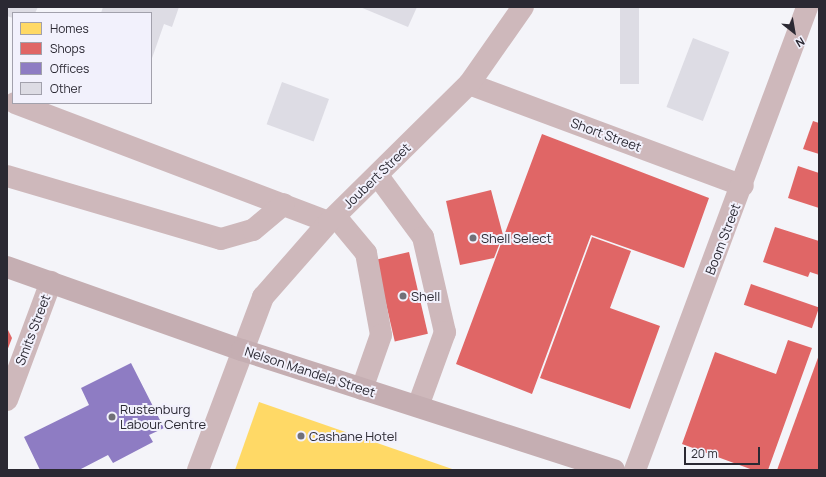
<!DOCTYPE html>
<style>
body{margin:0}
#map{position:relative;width:826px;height:477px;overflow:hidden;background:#f4f4f9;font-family:Manrope,sans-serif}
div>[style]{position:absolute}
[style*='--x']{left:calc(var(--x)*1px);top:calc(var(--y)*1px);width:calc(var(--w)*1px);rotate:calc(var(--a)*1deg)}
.homes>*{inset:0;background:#ffd966}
.shops>*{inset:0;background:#e06666;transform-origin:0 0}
.offices>*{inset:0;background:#8e7cc3}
.building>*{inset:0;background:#dddce4;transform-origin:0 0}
.minor>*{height:22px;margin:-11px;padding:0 11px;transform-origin:11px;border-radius:11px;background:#ceb8bb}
.major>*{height:22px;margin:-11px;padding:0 11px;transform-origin:11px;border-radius:11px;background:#c5aeb2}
.dots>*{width:11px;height:11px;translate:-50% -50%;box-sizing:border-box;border:2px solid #f2f1fc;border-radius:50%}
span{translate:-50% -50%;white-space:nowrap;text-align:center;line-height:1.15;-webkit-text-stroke:4px #f2f1fc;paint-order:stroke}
.street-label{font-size:13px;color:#2b2933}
.poi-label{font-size:13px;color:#2b2933}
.left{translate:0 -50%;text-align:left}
.frame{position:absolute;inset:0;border:8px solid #2b2933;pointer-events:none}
.legend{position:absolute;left:12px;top:12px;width:140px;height:92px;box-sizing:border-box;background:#f2f1fc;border:1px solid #a2a1ac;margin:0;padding:5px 7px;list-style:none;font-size:12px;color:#2b2933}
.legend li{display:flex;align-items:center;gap:8px;height:20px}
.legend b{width:20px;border:1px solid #a2a1ac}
.north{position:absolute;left:774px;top:12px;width:40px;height:40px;-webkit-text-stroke:3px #f2f1fc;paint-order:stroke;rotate:149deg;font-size:11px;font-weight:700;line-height:16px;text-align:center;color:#2b2933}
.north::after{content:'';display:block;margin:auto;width:14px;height:18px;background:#2b2933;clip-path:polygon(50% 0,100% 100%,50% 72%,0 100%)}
.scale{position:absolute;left:684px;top:447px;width:76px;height:18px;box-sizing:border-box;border:2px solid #2b2933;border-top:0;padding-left:5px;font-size:12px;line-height:14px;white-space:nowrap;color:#2b2933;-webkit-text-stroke:3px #f2f1fc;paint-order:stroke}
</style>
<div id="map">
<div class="homes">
<div style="clip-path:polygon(259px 402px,455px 470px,235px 470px)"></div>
</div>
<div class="shops">
<div style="clip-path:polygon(813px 121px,819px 123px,819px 154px,803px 149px)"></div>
<div style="clip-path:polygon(542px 134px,709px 198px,684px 268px,591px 235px,532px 394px,456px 364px)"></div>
<div style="clip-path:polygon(798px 166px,819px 173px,819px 208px,788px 198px)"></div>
<div style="clip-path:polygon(491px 190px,503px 235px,494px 258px,460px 265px,446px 201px)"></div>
<div style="clip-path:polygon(775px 227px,819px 241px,819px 275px,810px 272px,808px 277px,763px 262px)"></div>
<div style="clip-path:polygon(592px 237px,631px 251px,610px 308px,660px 326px,630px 409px,540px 378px)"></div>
<div style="left:409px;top:252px;width:84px;height:34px;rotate:77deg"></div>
<div style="left:751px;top:284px;width:72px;height:22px;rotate:19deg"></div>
<div style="clip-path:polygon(7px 328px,12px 338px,7px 351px)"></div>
<div style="clip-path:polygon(788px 340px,812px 348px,768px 470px,753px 470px,682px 444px,715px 352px,776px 374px)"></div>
<div style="clip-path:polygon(819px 355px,819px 470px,777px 470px)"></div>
</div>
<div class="offices">
<div style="clip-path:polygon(131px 363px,164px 428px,149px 435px,153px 442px,113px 463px,108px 455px,79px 470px,40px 470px,24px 437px,89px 405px,81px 388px)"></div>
</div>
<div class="building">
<div style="clip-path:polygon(7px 7px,38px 7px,35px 13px,13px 13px,13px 18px,7px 16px)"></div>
<div style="clip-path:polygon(103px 7px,179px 7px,172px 27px,164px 24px,151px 61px,151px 13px,101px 13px)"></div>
<div style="clip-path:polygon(360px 7px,417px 7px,408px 27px)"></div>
<div style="left:620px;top:7px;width:19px;height:77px"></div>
<div style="left:693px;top:38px;width:39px;height:74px;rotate:21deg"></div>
<div style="left:282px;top:82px;width:50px;height:45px;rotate:20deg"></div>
</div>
<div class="minor">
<div style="--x:469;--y:84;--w:292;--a:20.4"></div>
<div style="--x:15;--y:103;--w:336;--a:20.8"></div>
<div style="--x:7;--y:176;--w:223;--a:16.4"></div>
<div style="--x:221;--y:239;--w:33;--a:-16"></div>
<div style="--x:253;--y:230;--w:40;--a:-40"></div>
<div style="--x:378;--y:176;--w:76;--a:53.6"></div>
<div style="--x:423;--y:237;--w:98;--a:77"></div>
<div style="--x:445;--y:332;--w:79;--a:110"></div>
<div style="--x:336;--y:217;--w:47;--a:50.2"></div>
<div style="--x:366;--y:253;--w:83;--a:79.6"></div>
<div style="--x:381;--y:335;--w:57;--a:109.4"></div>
<div style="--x:7;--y:400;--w:126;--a:-69.6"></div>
<div style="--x:198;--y:470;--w:185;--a:-69.4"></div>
<div style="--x:263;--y:297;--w:100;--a:-48.7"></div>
<div style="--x:329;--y:222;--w:197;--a:-44.6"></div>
<div style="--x:469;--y:84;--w:94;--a:-55"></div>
<div style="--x:635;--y:470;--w:494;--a:-69.6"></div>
</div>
<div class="major">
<div style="--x:7;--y:267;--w:249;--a:19.5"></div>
<div style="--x:242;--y:350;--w:391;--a:17.9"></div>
</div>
<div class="dots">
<div style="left:473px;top:238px;background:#717078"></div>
<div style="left:403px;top:296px;background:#717078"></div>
<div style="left:112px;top:417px;background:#717078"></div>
<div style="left:301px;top:436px;background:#717078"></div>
</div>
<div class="street-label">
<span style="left:606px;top:135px;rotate:20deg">Short Street</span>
<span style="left:377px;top:176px;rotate:-44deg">Joubert Street</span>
<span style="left:723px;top:239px;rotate:-69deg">Boom Street</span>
<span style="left:33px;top:330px;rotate:-69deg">Smits Street</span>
<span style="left:310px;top:372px;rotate:18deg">Nelson Mandela Street</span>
</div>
<div class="poi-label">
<span class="left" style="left:481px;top:238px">Shell Select</span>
<span class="left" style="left:411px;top:296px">Shell</span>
<span class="left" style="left:120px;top:417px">Rustenburg<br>Labour Centre</span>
<span class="left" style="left:309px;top:436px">Cashane Hotel</span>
</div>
<div class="frame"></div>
<ul class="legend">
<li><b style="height:11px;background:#ffd966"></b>Homes</li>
<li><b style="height:11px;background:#e06666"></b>Shops</li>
<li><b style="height:11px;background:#8e7cc3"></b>Offices</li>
<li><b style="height:11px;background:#dddce4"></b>Other</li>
</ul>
<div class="north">N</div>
<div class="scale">20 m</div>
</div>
